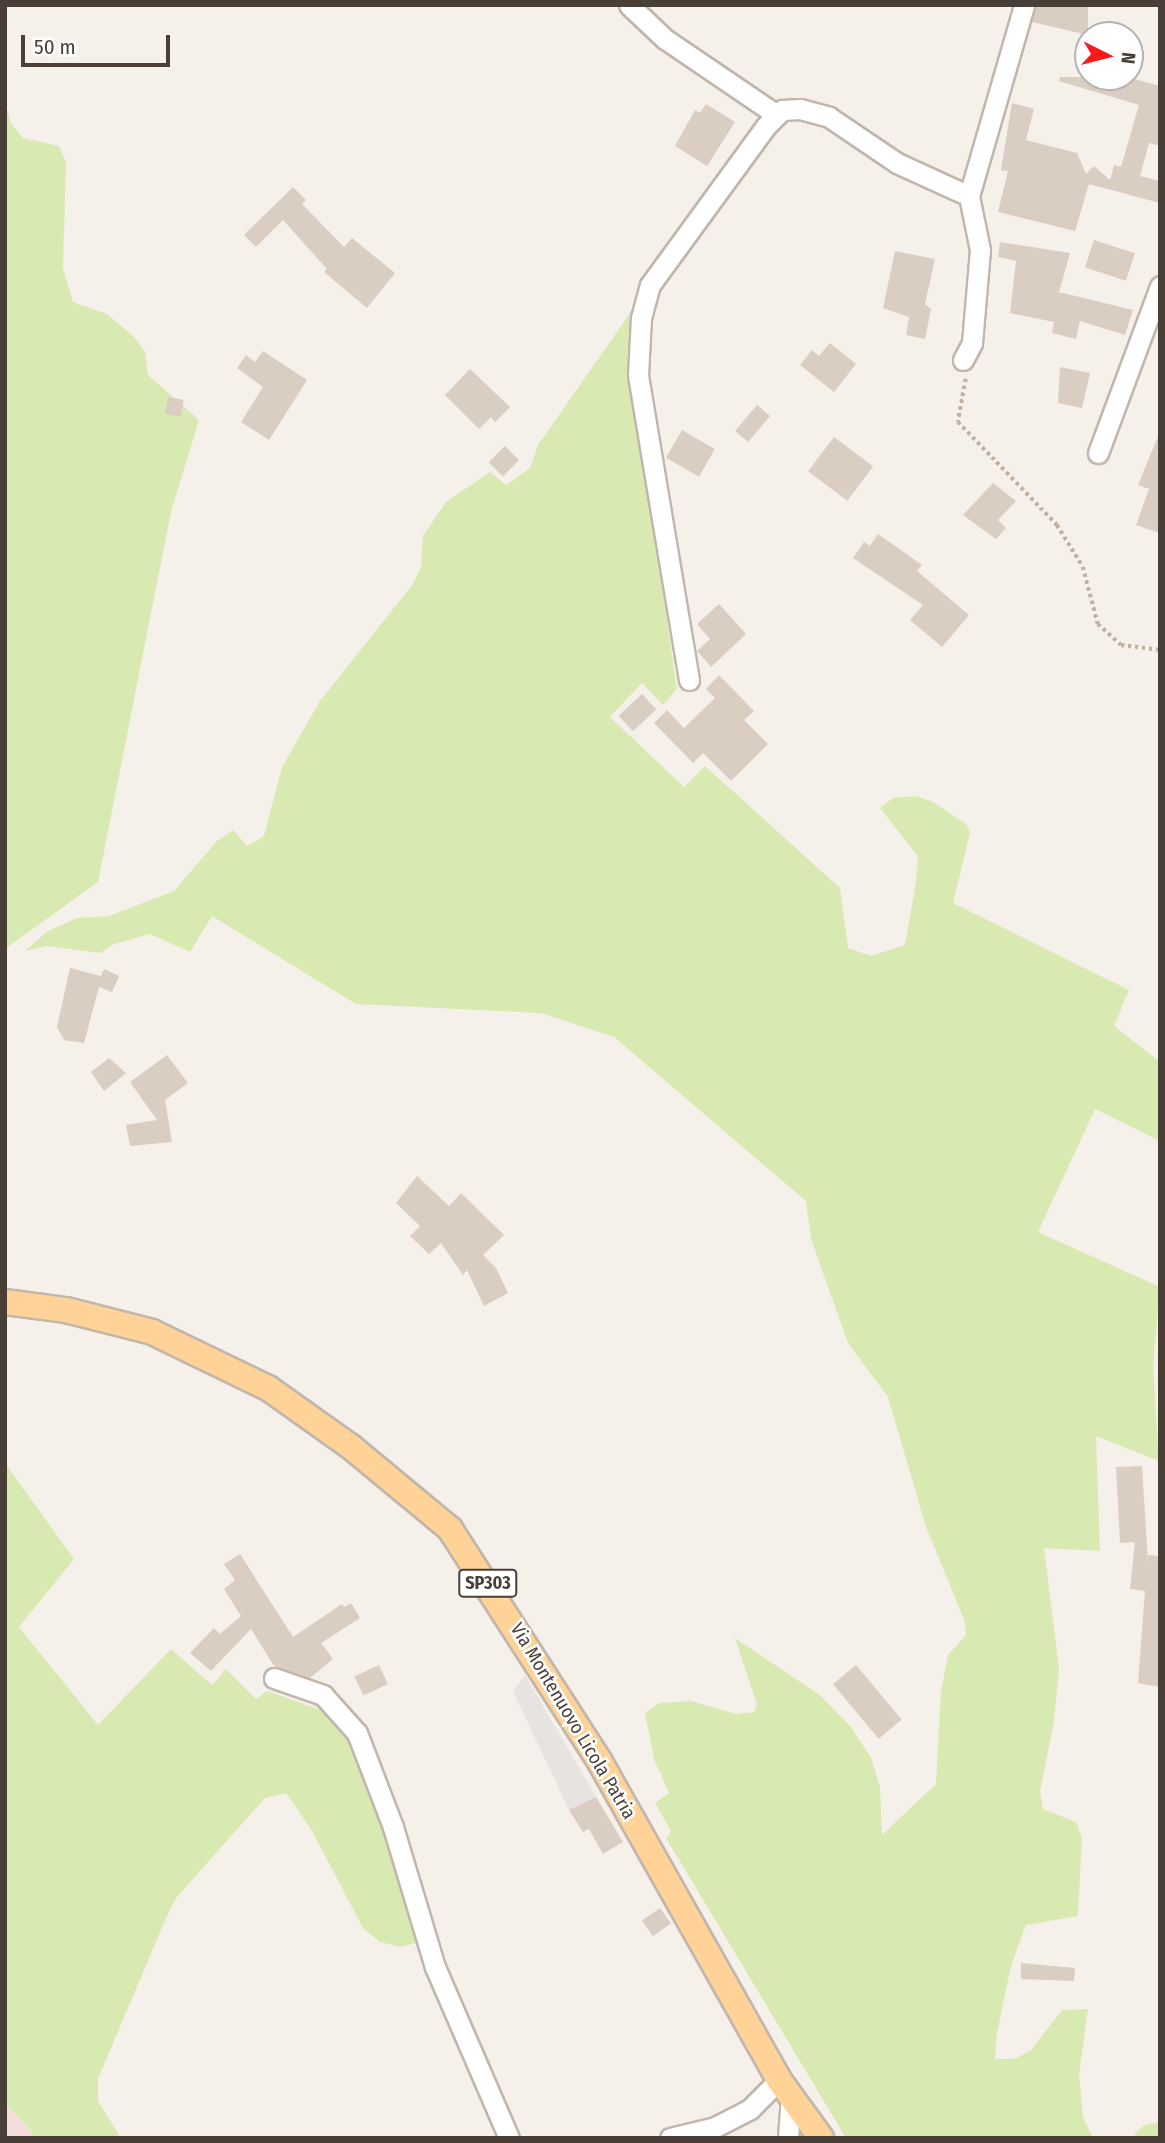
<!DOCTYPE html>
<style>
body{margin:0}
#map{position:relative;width:1165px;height:2143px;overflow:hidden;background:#f5f0ea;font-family:"Fira Sans Condensed",sans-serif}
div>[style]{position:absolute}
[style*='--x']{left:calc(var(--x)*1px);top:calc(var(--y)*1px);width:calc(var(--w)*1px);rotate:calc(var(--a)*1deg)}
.medical>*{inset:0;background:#f5ddde}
.green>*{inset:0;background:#d9e9b2}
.parking>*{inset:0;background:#e6e3e1}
.building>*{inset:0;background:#dacdc2;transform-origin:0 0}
.path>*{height:3.5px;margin-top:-1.75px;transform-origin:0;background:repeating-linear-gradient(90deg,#c3af9d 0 3.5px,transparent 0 7px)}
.roads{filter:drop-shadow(2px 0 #c1b6ac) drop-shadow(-2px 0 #c1b6ac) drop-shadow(0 2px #c1b6ac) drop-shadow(0 -2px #c1b6ac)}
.minor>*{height:19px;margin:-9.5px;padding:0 9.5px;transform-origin:9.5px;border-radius:9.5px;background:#fff}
.major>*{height:24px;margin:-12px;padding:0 12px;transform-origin:12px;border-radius:12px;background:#ffd298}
span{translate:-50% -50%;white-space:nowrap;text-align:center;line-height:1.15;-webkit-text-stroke:5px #fff;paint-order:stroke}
.shield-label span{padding:2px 5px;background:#fff;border:2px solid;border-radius:5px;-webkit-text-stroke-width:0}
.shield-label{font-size:18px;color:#493f37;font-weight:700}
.street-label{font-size:19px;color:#493f37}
.frame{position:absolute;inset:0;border:7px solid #493f37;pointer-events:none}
.north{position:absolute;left:1074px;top:21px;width:70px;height:70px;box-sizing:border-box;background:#fff;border:2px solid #b6b2af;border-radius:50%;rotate:96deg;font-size:19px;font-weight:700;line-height:28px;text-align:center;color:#493f37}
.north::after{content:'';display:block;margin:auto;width:24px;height:32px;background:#fc191a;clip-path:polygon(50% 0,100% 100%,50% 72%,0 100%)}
.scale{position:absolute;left:21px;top:35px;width:149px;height:32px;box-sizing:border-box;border:4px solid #493f37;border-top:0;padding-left:9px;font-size:21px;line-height:24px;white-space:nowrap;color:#493f37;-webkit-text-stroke:5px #fff;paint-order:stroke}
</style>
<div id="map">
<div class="medical">
<div style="clip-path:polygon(5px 2103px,37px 2138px,5px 2138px)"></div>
</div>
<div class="green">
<div style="clip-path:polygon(5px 103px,12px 125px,23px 138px,59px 146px,66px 162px,63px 268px,73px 302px,107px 314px,134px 337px,145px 352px,148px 375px,199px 420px,171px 512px,98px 882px,5px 949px)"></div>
<div style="clip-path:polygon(633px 309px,630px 366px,677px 689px,663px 705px,642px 683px,610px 717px,684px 787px,705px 766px,840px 888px,848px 948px,871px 956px,905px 945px,916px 882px,918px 856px,880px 808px,893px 798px,916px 796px,933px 802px,966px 824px,970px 833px,953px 903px,1129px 990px,1114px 1026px,1160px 1062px,1160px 1141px,1095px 1109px,1038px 1232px,1160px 1287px,1153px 1366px,1159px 1461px,1096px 1436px,1100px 1551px,1044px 1548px,1059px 1669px,1054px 1721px,1040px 1791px,1043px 1809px,1076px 1822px,1082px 1838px,1078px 1916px,1026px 1925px,1011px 1966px,997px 2033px,995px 2059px,1015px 2059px,1031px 2050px,1062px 2010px,1088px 2009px,1079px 2074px,1083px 2117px,1093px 2138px,846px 2138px,666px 1838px,671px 1831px,655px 1803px,669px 1793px,654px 1759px,645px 1713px,659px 1703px,691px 1701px,736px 1714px,754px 1712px,757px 1705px,735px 1638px,821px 1696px,851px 1727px,871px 1758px,880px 1787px,882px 1835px,936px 1784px,941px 1691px,948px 1655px,966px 1635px,965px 1622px,926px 1527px,888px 1397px,848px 1343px,811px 1239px,806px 1201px,614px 1037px,541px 1013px,356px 1004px,212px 916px,190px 952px,150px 934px,114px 944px,100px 953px,47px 946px,25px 951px,48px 931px,77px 918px,109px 916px,174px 891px,217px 841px,233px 830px,247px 846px,264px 836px,282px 767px,320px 701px,413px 584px,421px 567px,423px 536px,446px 502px,490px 472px,506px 485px,530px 468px,538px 445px)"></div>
<div style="clip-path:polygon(5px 1463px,74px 1559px,19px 1627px,98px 1725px,171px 1649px,212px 1685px,226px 1669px,256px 1699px,267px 1691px,324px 1711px,355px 1749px,374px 1794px,419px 1942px,401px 1947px,380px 1942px,363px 1928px,311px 1829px,286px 1793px,265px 1798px,176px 1898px,166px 1918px,98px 2079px,98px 2101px,121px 2138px,37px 2138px,5px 2103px)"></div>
<div style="clip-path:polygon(1160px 2122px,1160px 2138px,1136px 2138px,1135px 2133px,1145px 2125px)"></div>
</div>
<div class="parking">
<div style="clip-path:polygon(525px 1675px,596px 1797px,569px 1810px,513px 1691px)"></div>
</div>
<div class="building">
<div style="clip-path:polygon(1036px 5px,1088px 5px,1088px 35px,1032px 22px)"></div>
<div style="clip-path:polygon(1060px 77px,1127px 77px,1160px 86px,1160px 146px,1149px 143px,1140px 176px,1160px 181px,1160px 203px,1089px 184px,1075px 231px,998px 212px,1008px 171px,1001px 170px,1012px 103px,1034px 109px,1026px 140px,1077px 153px,1086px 174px,1094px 166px,1110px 180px,1114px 165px,1121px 167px,1139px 105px,1059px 81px)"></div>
<div style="clip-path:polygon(706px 104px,735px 122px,707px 166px,675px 146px,695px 110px,700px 113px)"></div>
<div style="clip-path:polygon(293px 187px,306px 200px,302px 204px,344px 247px,352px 238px,395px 273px,367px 308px,324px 272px,327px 269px,283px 220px,256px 247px,244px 235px)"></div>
<div style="left:1094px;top:240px;width:43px;height:29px;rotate:18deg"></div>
<div style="clip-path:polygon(1000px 242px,1070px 253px,1059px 292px,1133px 310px,1125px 335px,1080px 321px,1076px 339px,1052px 333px,1054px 322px,1010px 313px,1016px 261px,998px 257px)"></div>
<div style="clip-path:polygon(895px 251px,935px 259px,925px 304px,931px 309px,925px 339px,906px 335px,909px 317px,883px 308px)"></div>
<div style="clip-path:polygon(830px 343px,856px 364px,834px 392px,800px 365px,812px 350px,819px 356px)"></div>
<div style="clip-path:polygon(263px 351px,307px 380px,269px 440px,241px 422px,263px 387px,237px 368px,246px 355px,255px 362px)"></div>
<div style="clip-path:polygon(1060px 367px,1090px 373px,1082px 408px,1058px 403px)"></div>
<div style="clip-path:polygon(470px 369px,510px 407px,495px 422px,491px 417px,479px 429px,445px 395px)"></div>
<div style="left:168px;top:397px;width:16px;height:17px;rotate:11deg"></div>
<div style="left:757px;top:405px;width:17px;height:34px;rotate:40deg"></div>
<div style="left:682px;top:430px;width:38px;height:32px;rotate:30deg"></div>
<div style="clip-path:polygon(1159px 434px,1160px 434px,1160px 533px,1136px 525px,1149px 489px,1138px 485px)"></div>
<div style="left:834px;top:437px;width:49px;height:43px;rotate:37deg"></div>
<div style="left:505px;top:446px;width:20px;height:23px;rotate:45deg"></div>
<div style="clip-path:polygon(993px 483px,1016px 501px,998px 520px,1006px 528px,996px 539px,963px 515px)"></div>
<div style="clip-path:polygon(878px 534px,922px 565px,917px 571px,969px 615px,942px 647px,910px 620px,923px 605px,853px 558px,864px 542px,870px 546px)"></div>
<div style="clip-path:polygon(719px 604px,746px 634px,711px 667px,697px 651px,710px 639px,697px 624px)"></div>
<div style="clip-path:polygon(719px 675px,754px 711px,744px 720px,768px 744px,731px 781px,703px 753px,693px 763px,654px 723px,667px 710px,684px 728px,715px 698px,706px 689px)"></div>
<div style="left:642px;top:694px;width:21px;height:32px;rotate:47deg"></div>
<div style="clip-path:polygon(70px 968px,101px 976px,104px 969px,119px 976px,112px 992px,99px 987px,84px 1043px,64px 1040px,57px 1027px)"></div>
<div style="clip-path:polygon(167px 1055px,188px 1083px,165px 1100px,172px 1142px,130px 1146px,126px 1125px,157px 1120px,130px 1082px)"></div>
<div style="clip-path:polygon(109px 1058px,126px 1073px,104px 1091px,91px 1072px)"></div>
<div style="clip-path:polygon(417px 1176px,449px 1206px,461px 1193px,504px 1235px,483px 1255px,496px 1268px,508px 1293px,484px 1306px,467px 1270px,463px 1275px,441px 1243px,429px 1254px,410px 1236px,420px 1226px,396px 1203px)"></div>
<div style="clip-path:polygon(1142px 1466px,1148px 1563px,1148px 1555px,1160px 1556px,1160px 1687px,1138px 1683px,1145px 1591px,1130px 1589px,1135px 1542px,1120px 1543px,1116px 1467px)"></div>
<div style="clip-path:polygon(240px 1554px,293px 1637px,342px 1604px,344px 1607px,351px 1603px,360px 1618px,321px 1643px,333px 1659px,310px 1678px,274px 1666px,251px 1629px,211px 1671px,190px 1653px,214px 1628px,220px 1634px,241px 1616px,224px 1589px,235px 1580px,224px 1564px)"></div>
<div style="left:379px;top:1665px;width:21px;height:27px;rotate:65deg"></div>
<div style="left:856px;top:1665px;width:71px;height:30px;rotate:50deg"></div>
<div style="clip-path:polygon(596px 1797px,623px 1842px,603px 1854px,589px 1829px,583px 1832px,569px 1810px)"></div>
<div style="left:660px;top:1908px;width:19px;height:22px;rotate:55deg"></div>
<div style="clip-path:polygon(1021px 1963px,1075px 1968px,1074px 1981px,1021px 1979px)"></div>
</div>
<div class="path">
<div style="--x:966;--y:379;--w:44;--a:100.5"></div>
<div style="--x:958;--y:422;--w:143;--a:46.1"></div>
<div style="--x:1057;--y:525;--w:49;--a:58.2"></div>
<div style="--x:1083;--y:567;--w:59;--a:75.3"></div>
<div style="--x:1098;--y:624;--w:31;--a:42"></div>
<div style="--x:1121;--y:645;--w:39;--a:7"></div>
</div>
<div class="roads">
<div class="minor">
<div style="--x:629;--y:5;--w:50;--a:43.4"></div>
<div style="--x:665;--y:39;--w:135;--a:34.2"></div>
<div style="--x:963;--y:360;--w:19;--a:-62"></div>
<div style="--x:972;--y:343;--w:93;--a:-85.1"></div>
<div style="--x:980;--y:250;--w:55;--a:-101.5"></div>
<div style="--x:969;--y:196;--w:199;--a:-73.9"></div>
<div style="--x:1098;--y:453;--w:178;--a:-69.6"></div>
<div style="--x:689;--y:680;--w:309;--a:-99.5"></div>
<div style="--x:638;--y:375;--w:57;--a:-87"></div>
<div style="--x:641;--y:318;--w:34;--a:-75"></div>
<div style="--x:650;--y:285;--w:197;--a:-53.9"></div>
<div style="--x:766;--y:126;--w:23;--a:-45"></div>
<div style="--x:782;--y:110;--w:18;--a:-3"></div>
<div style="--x:800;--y:109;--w:30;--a:15"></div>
<div style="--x:829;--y:117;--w:82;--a:34.1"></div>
<div style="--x:897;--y:163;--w:79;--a:24.6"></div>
<div style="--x:274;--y:1678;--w:52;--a:19.1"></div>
<div style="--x:323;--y:1695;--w:51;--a:48.2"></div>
<div style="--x:357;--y:1733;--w:101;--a:69"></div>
<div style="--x:393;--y:1827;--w:146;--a:73.3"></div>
<div style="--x:435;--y:1967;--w:186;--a:66.6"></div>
<div style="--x:670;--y:2138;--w:46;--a:-13.7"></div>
<div style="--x:715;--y:2127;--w:39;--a:-27"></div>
<div style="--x:750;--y:2109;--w:41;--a:-45"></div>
<div style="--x:788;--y:2138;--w:39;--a:-86"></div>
</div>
<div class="major">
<div style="--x:5;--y:1302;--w:62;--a:7.5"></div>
<div style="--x:66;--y:1310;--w:89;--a:14.3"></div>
<div style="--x:152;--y:1332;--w:129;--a:25.8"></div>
<div style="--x:268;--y:1388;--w:102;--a:35.4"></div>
<div style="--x:351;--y:1447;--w:129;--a:39.6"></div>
<div style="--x:450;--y:1529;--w:277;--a:57.2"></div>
<div style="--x:600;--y:1762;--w:365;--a:60.6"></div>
<div style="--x:779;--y:2080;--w:72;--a:54.1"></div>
</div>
</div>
<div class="shield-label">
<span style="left:488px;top:1583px">SP303</span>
</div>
<div class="street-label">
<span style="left:573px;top:1721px;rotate:59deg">Via Montenuovo Licola Patria</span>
</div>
<div class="frame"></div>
<div class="north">N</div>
<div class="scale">50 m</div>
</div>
